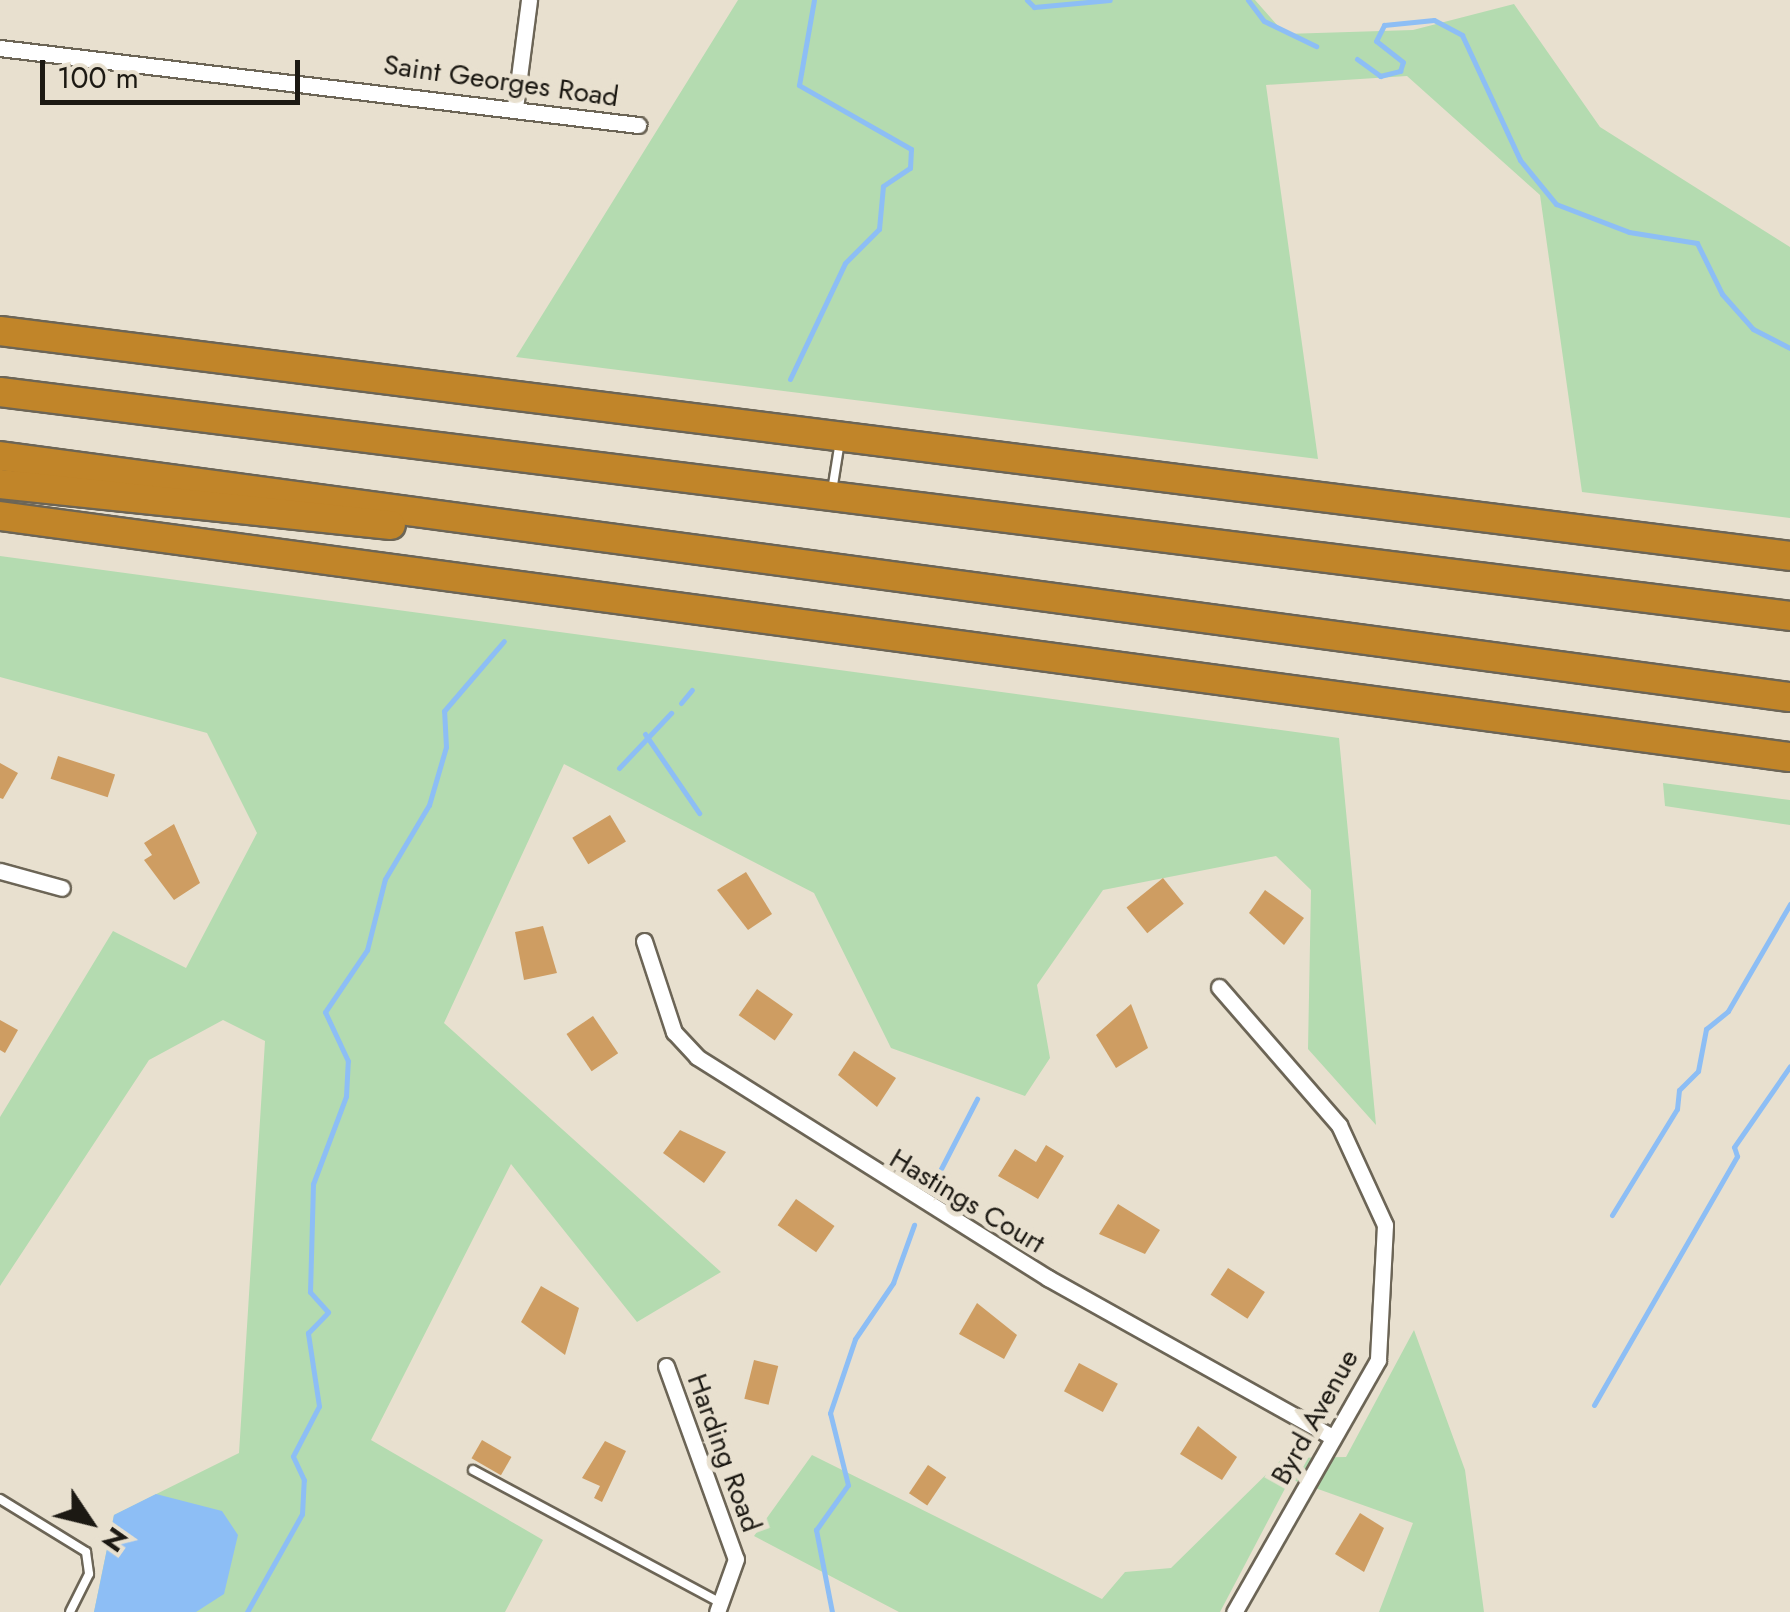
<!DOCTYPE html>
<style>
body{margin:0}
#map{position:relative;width:1790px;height:1612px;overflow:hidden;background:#e8e0cf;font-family:Jost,sans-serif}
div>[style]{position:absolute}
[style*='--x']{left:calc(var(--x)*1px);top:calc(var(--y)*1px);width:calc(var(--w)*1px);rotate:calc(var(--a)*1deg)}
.green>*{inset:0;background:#b4dbb0}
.water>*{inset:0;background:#8dbef5}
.stream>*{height:5px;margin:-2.5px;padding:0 2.5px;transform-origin:2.5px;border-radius:2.5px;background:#8dbef5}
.building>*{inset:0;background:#ce9d62;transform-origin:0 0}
.roads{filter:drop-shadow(2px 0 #6c6556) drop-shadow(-2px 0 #6c6556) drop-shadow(0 2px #6c6556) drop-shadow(0 -2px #6c6556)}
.service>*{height:8px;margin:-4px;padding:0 4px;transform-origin:4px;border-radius:4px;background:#fff}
.minor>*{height:15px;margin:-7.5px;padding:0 7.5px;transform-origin:7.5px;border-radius:7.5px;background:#fff}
.motorway>*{height:28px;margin:-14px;padding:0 14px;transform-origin:14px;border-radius:14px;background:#c18529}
span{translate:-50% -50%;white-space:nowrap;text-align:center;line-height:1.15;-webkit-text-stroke:10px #e8e0cf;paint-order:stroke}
.street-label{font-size:28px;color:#1c1913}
.north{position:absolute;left:40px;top:1472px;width:100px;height:100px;-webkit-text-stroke:8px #e8e0cf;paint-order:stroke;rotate:125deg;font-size:28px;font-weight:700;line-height:40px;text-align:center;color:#1c1913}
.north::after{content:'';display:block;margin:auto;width:35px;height:45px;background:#1c1913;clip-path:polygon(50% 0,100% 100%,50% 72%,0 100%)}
.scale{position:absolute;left:40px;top:60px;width:260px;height:45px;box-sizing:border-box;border:5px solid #1c1913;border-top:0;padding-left:12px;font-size:30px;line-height:35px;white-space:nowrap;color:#1c1913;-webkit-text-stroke:8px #e8e0cf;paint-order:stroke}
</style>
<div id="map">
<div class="green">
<div style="clip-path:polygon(738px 0,1255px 0,1285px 34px,1413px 30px,1514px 4px,1600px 127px,1790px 247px,1790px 518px,1582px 492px,1540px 195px,1407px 76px,1266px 85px,1318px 459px,516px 357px)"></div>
<div style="clip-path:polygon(0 556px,1339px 738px,1376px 1125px,1308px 1049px,1311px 890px,1276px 856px,1103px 890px,1037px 985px,1050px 1058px,1025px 1096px,891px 1048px,814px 893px,564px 764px,444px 1023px,721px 1272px,637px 1322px,511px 1164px,371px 1440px,543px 1540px,505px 1612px,94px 1612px,114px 1515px,239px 1453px,265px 1041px,223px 1020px,149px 1060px,0 1286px,0 1117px,113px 931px,186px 968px,257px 833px,207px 733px,0 677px)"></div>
<div style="clip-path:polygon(1663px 783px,1790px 800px,1790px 825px,1665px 806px)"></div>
<div style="clip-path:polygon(1414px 1330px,1465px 1470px,1484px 1612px,1379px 1612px,1413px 1523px,1290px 1479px,1220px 1612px,899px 1612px,754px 1536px,812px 1455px,1102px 1599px,1125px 1572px,1171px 1568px,1283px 1458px,1346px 1457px)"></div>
</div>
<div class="water">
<div style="clip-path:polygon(156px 1494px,222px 1511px,238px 1535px,224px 1594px,196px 1612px,94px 1612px,114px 1515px)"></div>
</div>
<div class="stream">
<div style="--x:1027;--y:0;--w:10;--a:45"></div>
<div style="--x:1034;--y:7;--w:76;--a:-5.3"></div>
<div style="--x:1248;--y:0;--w:26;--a:53"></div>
<div style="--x:1264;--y:21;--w:58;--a:25.7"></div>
<div style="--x:1357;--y:59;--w:29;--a:36"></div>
<div style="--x:1380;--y:76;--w:21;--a:-14"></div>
<div style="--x:1400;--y:71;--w:9;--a:-72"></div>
<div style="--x:1403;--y:62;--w:34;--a:-142"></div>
<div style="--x:1376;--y:41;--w:18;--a:-63"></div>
<div style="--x:1384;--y:25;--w:50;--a:-5.7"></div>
<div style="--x:1434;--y:20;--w:32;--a:28"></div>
<div style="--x:1462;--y:35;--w:138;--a:65.1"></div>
<div style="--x:1520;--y:160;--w:57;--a:50.7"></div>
<div style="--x:1556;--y:204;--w:78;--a:21"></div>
<div style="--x:1629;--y:232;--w:69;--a:9.2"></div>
<div style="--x:1697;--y:243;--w:57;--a:63.9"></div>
<div style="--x:1722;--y:294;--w:47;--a:48.5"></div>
<div style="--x:1753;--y:329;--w:42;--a:27.2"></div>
<div style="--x:790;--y:379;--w:128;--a:-64.6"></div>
<div style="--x:845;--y:263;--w:48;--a:-45"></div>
<div style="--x:879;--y:229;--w:43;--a:-84.7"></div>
<div style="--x:883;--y:186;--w:32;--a:-34"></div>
<div style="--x:910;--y:168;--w:19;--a:-87"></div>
<div style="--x:911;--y:149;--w:129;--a:-150.3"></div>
<div style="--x:799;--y:85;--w:86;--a:-80"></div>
<div style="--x:681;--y:703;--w:17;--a:-50"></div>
<div style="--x:645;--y:734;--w:96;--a:55.6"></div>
<div style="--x:619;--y:768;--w:76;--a:-46.6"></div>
<div style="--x:929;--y:1192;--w:105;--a:-62.7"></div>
<div style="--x:1612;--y:1215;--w:124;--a:-58.5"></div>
<div style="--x:1677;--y:1109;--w:19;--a:-84"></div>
<div style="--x:1679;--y:1090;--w:27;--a:-45"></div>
<div style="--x:1698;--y:1071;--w:43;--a:-79.2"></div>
<div style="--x:1706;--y:1029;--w:28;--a:-39"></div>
<div style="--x:1728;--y:1011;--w:124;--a:-59.9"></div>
<div style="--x:1594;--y:1405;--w:287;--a:-60.1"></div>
<div style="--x:1737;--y:1156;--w:9;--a:-108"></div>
<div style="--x:1734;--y:1147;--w:98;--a:-55.3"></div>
<div style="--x:247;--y:1612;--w:112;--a:-60.7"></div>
<div style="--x:302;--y:1514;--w:34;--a:-87"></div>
<div style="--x:304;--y:1480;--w:26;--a:-115"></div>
<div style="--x:293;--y:1456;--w:56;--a:-62.5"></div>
<div style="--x:319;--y:1406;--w:74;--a:-98.6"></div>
<div style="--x:308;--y:1333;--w:29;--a:-46"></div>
<div style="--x:328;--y:1312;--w:27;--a:-132"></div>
<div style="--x:310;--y:1292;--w:108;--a:-88.4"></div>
<div style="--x:313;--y:1184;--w:94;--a:-69.4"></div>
<div style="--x:346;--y:1096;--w:35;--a:-87"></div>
<div style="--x:348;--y:1061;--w:54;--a:-115.1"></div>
<div style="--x:325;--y:1012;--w:75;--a:-55.9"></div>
<div style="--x:367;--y:950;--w:73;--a:-75.8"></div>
<div style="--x:385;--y:879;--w:86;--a:-59.3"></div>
<div style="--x:429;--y:805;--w:60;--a:-73.7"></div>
<div style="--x:446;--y:747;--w:36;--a:-93"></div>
<div style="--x:444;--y:711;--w:92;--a:-49.4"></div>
<div style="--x:832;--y:1612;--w:84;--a:-101"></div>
<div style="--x:816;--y:1530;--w:55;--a:-54.6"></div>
<div style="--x:848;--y:1485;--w:74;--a:-104"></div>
<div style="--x:830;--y:1413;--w:78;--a:-71.3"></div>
<div style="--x:855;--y:1339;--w:68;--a:-55.8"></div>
<div style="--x:893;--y:1283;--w:62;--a:-70.1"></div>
</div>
<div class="building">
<div style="left:58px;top:756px;width:60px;height:24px;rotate:18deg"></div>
<div style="clip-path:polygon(0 763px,18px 773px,3px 799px,0 798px)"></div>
<div style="left:610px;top:815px;width:31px;height:44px;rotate:59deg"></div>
<div style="clip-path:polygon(174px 824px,200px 883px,174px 900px,144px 860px,152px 855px,144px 843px)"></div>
<div style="clip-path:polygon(746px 872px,772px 914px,748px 930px,717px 890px)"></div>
<div style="left:1163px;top:878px;width:33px;height:47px;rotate:51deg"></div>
<div style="clip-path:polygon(1265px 890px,1304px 918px,1284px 945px,1249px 913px)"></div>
<div style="clip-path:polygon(543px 926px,557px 973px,524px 980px,515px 932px)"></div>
<div style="left:757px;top:989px;width:44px;height:32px;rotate:35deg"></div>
<div style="clip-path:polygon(1131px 1004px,1148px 1048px,1116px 1068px,1096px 1035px)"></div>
<div style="left:593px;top:1016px;width:45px;height:32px;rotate:56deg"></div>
<div style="clip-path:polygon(0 1020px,18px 1030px,5px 1053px,0 1050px)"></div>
<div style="clip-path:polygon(854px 1051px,896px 1078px,877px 1107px,838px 1075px)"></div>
<div style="clip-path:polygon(680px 1130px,726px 1152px,704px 1183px,663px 1153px)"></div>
<div style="clip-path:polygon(1046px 1145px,1064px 1156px,1038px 1199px,998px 1176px,1015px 1149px,1036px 1162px)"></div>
<div style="left:796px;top:1199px;width:47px;height:32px;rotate:35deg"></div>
<div style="clip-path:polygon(1118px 1204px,1160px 1230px,1145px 1254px,1099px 1234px)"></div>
<div style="left:1228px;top:1268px;width:44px;height:32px;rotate:33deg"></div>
<div style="clip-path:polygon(541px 1286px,579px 1308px,565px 1355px,521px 1322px)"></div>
<div style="clip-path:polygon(977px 1303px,1017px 1335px,1004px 1359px,959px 1334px)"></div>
<div style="left:754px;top:1360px;width:25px;height:40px;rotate:14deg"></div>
<div style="left:1079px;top:1363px;width:44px;height:32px;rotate:28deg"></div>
<div style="clip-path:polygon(1198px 1426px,1237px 1457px,1222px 1480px,1180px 1454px)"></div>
<div style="left:482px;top:1440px;width:34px;height:21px;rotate:30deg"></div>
<div style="clip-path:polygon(605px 1441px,626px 1451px,602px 1502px,594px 1498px,600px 1486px,582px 1478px)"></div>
<div style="left:928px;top:1465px;width:22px;height:34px;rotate:34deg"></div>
<div style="clip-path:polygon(1360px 1513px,1384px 1528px,1364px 1572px,1335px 1554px)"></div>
</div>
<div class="roads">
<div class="service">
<div style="--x:832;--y:491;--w:51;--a:-80.9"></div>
<div style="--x:473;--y:1470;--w:281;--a:28.2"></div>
<div style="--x:0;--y:1499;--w:101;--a:31.6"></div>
<div style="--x:86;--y:1552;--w:22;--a:82"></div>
<div style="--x:89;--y:1574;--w:42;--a:116.6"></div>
</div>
<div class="minor">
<div style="--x:0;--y:48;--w:643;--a:6.88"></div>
<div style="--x:515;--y:108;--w:109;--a:-82.6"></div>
<div style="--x:0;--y:871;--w:64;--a:15.3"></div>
<div style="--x:644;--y:941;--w:96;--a:71.8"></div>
<div style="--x:674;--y:1032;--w:34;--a:47"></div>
<div style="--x:697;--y:1057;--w:415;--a:32.2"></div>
<div style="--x:1048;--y:1278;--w:326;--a:29.2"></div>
<div style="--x:1219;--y:987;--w:183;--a:49"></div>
<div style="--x:1339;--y:1125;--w:110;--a:65.3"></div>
<div style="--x:1385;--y:1225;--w:135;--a:93"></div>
<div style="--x:1378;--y:1360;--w:290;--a:119.7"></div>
<div style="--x:666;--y:1366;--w:205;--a:70.1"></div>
<div style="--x:736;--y:1559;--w:56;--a:109.7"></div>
</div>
<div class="motorway">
<div style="--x:0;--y:331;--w:1804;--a:7.16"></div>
<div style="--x:0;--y:392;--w:1804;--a:7.13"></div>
<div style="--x:0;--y:456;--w:1806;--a:7.67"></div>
<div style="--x:0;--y:484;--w:393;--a:6"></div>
<div style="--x:0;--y:516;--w:1806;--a:7.67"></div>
</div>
</div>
<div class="street-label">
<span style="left:501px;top:81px;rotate:8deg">Saint Georges Road</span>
<span style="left:967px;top:1201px;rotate:31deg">Hastings Court</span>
<span style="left:1315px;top:1417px;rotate:-61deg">Byrd Avenue</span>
<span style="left:724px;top:1453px;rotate:70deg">Harding Road</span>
</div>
<div class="north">N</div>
<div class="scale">100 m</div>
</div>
